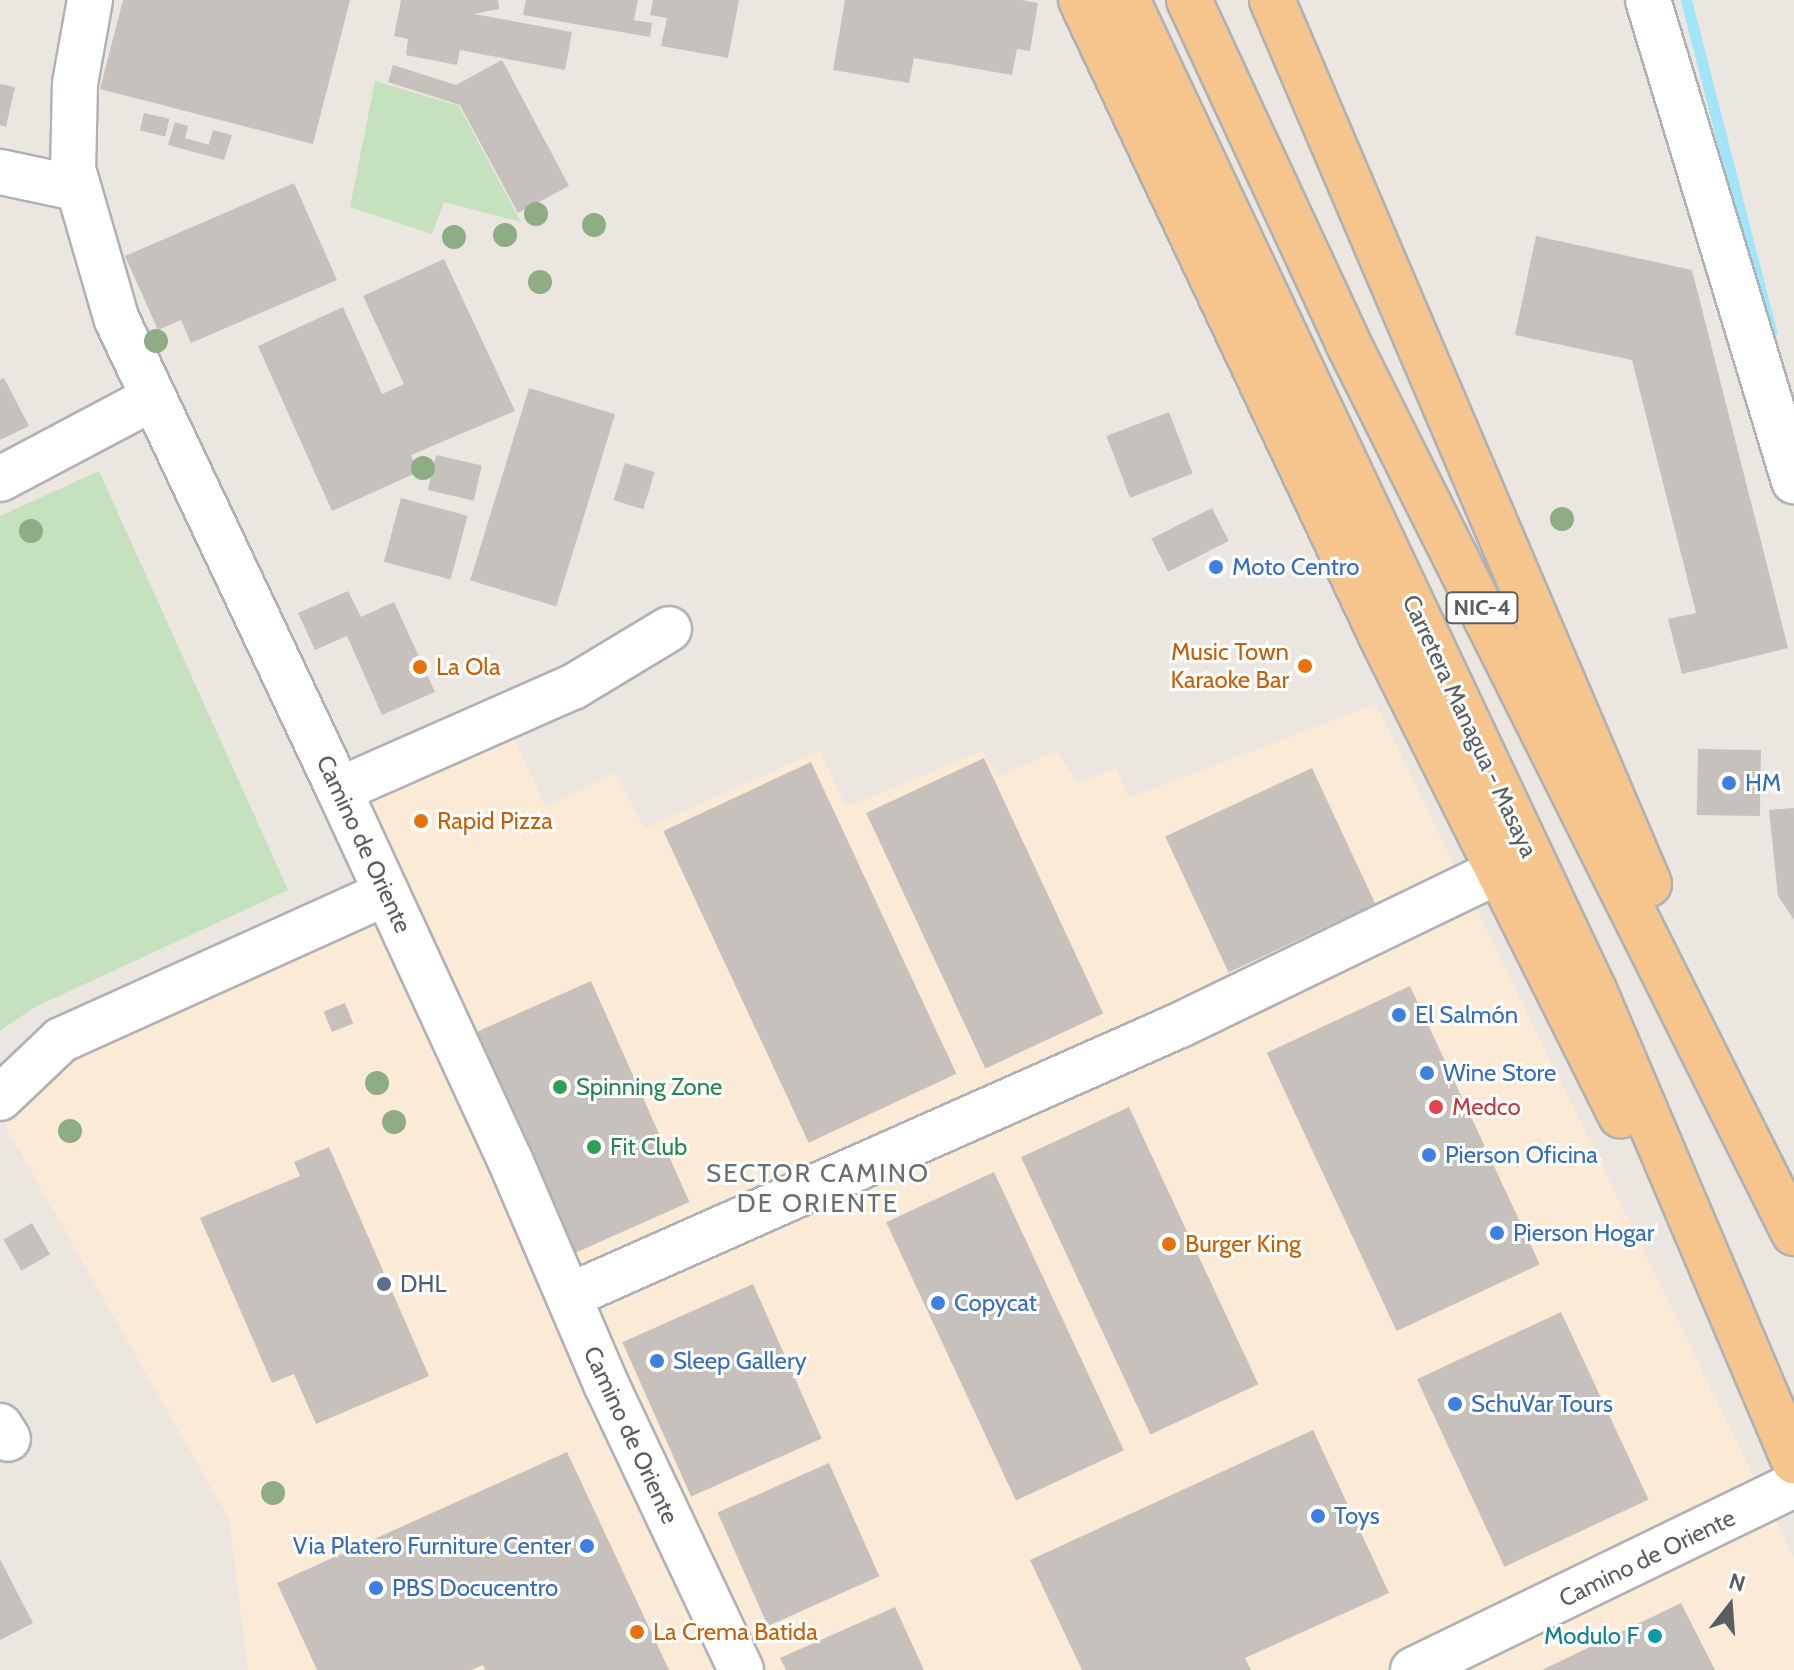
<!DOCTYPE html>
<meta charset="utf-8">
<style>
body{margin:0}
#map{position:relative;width:1794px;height:1670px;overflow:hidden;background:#ebe6e0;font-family:Cabin,sans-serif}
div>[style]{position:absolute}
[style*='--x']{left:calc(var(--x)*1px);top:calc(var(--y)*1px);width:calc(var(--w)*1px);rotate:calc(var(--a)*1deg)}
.commercial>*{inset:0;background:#fbead5}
.green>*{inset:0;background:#c5e1be}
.stream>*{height:11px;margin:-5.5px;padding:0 5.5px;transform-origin:5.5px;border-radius:5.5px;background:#a3e5f8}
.building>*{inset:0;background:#c6c1bd;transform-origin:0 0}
.roads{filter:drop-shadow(2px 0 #aeb2b5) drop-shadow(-2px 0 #aeb2b5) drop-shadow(0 2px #aeb2b5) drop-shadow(0 -2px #aeb2b5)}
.minor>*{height:44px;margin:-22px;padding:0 22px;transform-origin:22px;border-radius:22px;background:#fff}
.highway>*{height:44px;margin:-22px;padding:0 22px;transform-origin:22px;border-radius:22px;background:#f5c58d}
.trees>*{width:24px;height:24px;margin:-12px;border-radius:50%;background:#8fad84}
.dots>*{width:22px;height:22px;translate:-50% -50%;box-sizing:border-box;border:4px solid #fff;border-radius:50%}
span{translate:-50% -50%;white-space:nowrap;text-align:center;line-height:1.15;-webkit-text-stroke:6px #fff;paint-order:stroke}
.shield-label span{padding:2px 6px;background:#fff;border:2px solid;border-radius:6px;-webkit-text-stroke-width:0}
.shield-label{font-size:22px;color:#595e60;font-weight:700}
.shop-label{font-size:24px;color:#366cbe}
.left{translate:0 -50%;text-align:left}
.right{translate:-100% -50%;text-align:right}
.food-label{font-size:24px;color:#c56008}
.street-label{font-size:24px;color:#595e60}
.leisure-label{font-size:24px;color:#27864d}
.health-label{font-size:24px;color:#be3a42}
.service-label{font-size:24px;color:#4e5e75}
.culture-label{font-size:24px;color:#0d838f}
.neighbourhood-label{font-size:26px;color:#6a7072;letter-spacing:2px}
.north{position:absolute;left:1690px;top:1566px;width:80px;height:80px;-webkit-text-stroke:6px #fff;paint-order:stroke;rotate:17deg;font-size:22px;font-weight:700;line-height:32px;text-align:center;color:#595e60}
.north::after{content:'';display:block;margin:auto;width:28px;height:36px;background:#595e60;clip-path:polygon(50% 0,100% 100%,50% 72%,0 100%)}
</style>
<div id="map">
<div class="commercial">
<div style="clip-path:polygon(1376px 704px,1794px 1558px,1794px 1670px,248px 1670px,229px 1519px,0 1117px,0 1062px,365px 894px,331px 809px,510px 730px,546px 807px,615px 773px,645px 828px,820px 751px,846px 807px,983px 751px,997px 777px,1057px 751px,1078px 784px,1116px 768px,1129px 798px)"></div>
</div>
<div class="green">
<div style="clip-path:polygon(375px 81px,459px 106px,521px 222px,444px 202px,432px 234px,350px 207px)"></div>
<div style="clip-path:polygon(99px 471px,288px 890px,33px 1008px,0 1031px,0 516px)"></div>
</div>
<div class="stream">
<div style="--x:1686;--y:0;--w:343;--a:75.6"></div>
</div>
<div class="building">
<div style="clip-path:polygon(123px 0,350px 0,313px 144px,100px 89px)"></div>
<div style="clip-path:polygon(401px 0,498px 0,499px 9px,474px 14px,572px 32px,565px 70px,460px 50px,457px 65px,406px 55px,408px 39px,394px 36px)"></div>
<div style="clip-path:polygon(526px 0,638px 0,634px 20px,652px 23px,650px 37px,523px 15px)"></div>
<div style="clip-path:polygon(653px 0,739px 0,728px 58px,661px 46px,667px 18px,650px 15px)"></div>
<div style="clip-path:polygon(845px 0,1021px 0,1038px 3px,1030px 51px,1017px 49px,1012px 75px,914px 58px,909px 83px,833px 70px)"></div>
<div style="clip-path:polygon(502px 60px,569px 186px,518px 213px,460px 105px,388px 82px,393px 65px,456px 85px)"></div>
<div style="clip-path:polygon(0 84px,15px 87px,6px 127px,0 125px)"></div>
<div style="left:144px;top:113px;width:26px;height:18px;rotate:13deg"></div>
<div style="clip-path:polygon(175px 122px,188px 126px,185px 138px,209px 145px,213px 130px,232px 135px,224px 160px,168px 145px)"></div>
<div style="clip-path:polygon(294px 183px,337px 280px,191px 343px,181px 320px,158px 330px,125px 256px)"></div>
<div style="clip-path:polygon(1536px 236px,1692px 270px,1788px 648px,1682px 674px,1668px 619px,1696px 613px,1632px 360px,1515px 335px)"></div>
<div style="clip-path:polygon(444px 259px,515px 411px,411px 455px,418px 472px,332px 511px,258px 346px,343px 307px,382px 394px,404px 384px,363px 296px)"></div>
<div style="clip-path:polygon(4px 378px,29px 426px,0 440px,0 380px)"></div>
<div style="left:529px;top:388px;width:90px;height:201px;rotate:17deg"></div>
<div style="left:1169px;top:412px;width:66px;height:67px;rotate:69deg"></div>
<div style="left:436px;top:455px;width:47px;height:36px;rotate:13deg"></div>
<div style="left:625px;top:463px;width:31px;height:39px;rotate:17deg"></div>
<div style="left:401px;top:498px;width:69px;height:66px;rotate:15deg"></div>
<div style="left:1212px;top:508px;width:37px;height:68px;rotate:63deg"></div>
<div style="clip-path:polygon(348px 591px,361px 617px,394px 602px,435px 692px,382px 715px,347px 636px,315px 650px,298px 613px)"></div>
<div style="left:1698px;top:749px;width:63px;height:66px;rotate:1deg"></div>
<div style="left:984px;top:758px;width:282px;height:130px;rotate:65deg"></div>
<div style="left:811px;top:762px;width:344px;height:163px;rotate:65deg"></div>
<div style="left:1312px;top:768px;width:150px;height:162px;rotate:65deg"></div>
<div style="clip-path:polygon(1794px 808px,1794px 920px,1778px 896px,1769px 810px)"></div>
<div style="left:591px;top:981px;width:242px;height:129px;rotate:66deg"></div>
<div style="left:1410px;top:986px;width:307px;height:158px;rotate:65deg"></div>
<div style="left:345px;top:1003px;width:22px;height:23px;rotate:68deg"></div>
<div style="left:1129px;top:1107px;width:306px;height:119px;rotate:65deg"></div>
<div style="clip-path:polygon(329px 1147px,429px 1376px,316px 1424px,294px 1374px,272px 1383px,200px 1218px,300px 1176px,294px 1162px)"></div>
<div style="left:994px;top:1172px;width:307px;height:119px;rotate:65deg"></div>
<div style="left:32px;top:1223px;width:36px;height:33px;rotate:60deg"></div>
<div style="left:753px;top:1284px;width:169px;height:143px;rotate:66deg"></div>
<div style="left:1561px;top:1312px;width:207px;height:159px;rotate:65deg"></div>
<div style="clip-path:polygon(1313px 1430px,1389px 1593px,1245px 1658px,1251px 1670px,1082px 1670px,1030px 1560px)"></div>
<div style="clip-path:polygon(567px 1452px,669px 1670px,485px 1670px,483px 1665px,471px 1670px,317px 1670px,277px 1583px)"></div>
<div style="left:829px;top:1463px;width:124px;height:122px;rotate:66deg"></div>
<div style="clip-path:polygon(0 1559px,33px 1623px,0 1640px)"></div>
<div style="clip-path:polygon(1681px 1603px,1715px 1670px,1542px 1670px)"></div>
<div style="clip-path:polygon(895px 1607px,924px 1670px,786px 1670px,780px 1658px)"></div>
</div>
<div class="roads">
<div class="minor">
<div style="--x:90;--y:0;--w:84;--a:100.2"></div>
<div style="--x:75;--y:83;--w:86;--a:91.3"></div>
<div style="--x:73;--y:169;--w:157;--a:73.8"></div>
<div style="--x:117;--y:320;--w:520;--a:64.72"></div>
<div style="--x:339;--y:790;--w:408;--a:65.2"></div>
<div style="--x:510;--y:1160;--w:244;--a:66.8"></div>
<div style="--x:606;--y:1384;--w:316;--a:64.7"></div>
<div style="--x:1648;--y:0;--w:503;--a:73.12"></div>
<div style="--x:0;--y:172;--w:77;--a:12"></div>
<div style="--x:0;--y:479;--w:171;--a:-27.9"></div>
<div style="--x:339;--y:790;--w:256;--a:-23.8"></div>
<div style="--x:573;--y:687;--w:112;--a:-31.1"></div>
<div style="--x:0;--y:1098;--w:84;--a:-43.6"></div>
<div style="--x:61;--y:1040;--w:357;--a:-24.3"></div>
<div style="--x:569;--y:1296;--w:668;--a:-23.92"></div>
<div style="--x:1180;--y:1025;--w:351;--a:-25.8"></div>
<div style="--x:0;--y:1426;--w:15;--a:58"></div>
<div style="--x:1413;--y:1670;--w:424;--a:-25.9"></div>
</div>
<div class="highway">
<div style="--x:1081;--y:0;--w:714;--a:64.73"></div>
<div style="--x:1386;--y:646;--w:525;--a:63.43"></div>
<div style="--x:1127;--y:0;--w:1095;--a:64.75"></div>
<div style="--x:1594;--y:990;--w:512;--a:66.99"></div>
<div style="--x:1189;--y:0;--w:376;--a:65.1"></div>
<div style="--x:1347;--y:341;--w:998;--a:63.38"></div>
<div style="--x:1272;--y:0;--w:961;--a:66.9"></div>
</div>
</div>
<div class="trees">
<div style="left:536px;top:214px"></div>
<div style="left:594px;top:225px"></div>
<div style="left:505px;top:235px"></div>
<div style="left:454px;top:237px"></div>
<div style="left:540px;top:282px"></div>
<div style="left:156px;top:341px"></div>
<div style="left:423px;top:468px"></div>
<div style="left:1562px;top:519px"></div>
<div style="left:31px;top:531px"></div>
<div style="left:377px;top:1083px"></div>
<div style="left:394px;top:1122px"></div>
<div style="left:70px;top:1131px"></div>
<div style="left:273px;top:1493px"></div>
</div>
<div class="dots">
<div style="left:1216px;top:567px;background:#3f7fe0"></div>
<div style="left:1305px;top:666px;background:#e8710a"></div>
<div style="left:420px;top:667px;background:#e8710a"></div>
<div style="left:1729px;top:783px;background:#3f7fe0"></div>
<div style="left:421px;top:821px;background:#e8710a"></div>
<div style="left:1399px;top:1015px;background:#3f7fe0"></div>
<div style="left:1427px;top:1073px;background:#3f7fe0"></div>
<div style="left:560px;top:1087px;background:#2e9e5b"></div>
<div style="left:1436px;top:1107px;background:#e0444e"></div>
<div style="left:594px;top:1147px;background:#2e9e5b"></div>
<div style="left:1429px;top:1155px;background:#3f7fe0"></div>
<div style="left:1497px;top:1233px;background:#3f7fe0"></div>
<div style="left:1169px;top:1244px;background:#e8710a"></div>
<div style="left:384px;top:1284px;background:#5c6f8a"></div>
<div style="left:938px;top:1303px;background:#3f7fe0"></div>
<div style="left:657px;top:1361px;background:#3f7fe0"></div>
<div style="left:1455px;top:1404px;background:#3f7fe0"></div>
<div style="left:1318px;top:1516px;background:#3f7fe0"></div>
<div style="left:587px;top:1546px;background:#3f7fe0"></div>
<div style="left:376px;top:1588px;background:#3f7fe0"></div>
<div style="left:637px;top:1632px;background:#e8710a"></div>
<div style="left:1655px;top:1636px;background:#0f9aa8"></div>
</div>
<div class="shield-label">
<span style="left:1482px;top:608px">NIC-4</span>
</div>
<div class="shop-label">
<span class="left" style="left:1232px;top:567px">Moto Centro</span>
<span class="left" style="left:1745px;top:783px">HM</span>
<span class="left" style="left:1415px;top:1015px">El Salmón</span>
<span class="left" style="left:1443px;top:1073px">Wine Store</span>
<span class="left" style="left:1445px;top:1155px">Pierson Oficina</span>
<span class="left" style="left:1513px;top:1233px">Pierson Hogar</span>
<span class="left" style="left:954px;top:1303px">Copycat</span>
<span class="left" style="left:673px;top:1361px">Sleep Gallery</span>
<span class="left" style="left:1471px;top:1404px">SchuVar Tours</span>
<span class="left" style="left:1334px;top:1516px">Toys</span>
<span class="right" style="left:571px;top:1546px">Via Platero Furniture Center</span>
<span class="left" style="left:392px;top:1588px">PBS Docucentro</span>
</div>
<div class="food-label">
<span class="right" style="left:1289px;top:666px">Music Town<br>Karaoke Bar</span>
<span class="left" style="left:436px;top:667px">La Ola</span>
<span class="left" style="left:437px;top:821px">Rapid Pizza</span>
<span class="left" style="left:1185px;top:1244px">Burger King</span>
<span class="left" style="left:653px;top:1632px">La Crema Batida</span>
</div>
<div class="street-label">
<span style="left:1470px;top:726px;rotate:65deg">Carretera Managua - Masaya</span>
<span style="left:364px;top:844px;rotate:65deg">Camino de Oriente</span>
<span style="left:631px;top:1435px;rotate:65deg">Camino de Oriente</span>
<span style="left:1647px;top:1558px;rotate:-26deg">Camino de Oriente</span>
</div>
<div class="leisure-label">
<span class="left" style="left:576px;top:1087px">Spinning Zone</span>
<span class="left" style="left:610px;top:1147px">Fit Club</span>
</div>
<div class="health-label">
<span class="left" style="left:1452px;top:1107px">Medco</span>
</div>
<div class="service-label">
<span class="left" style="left:400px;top:1284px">DHL</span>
</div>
<div class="culture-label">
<span class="right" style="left:1639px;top:1636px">Modulo F</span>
</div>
<div class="neighbourhood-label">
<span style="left:818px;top:1189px">SECTOR CAMINO<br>DE ORIENTE</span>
</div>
<div class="north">N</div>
</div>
